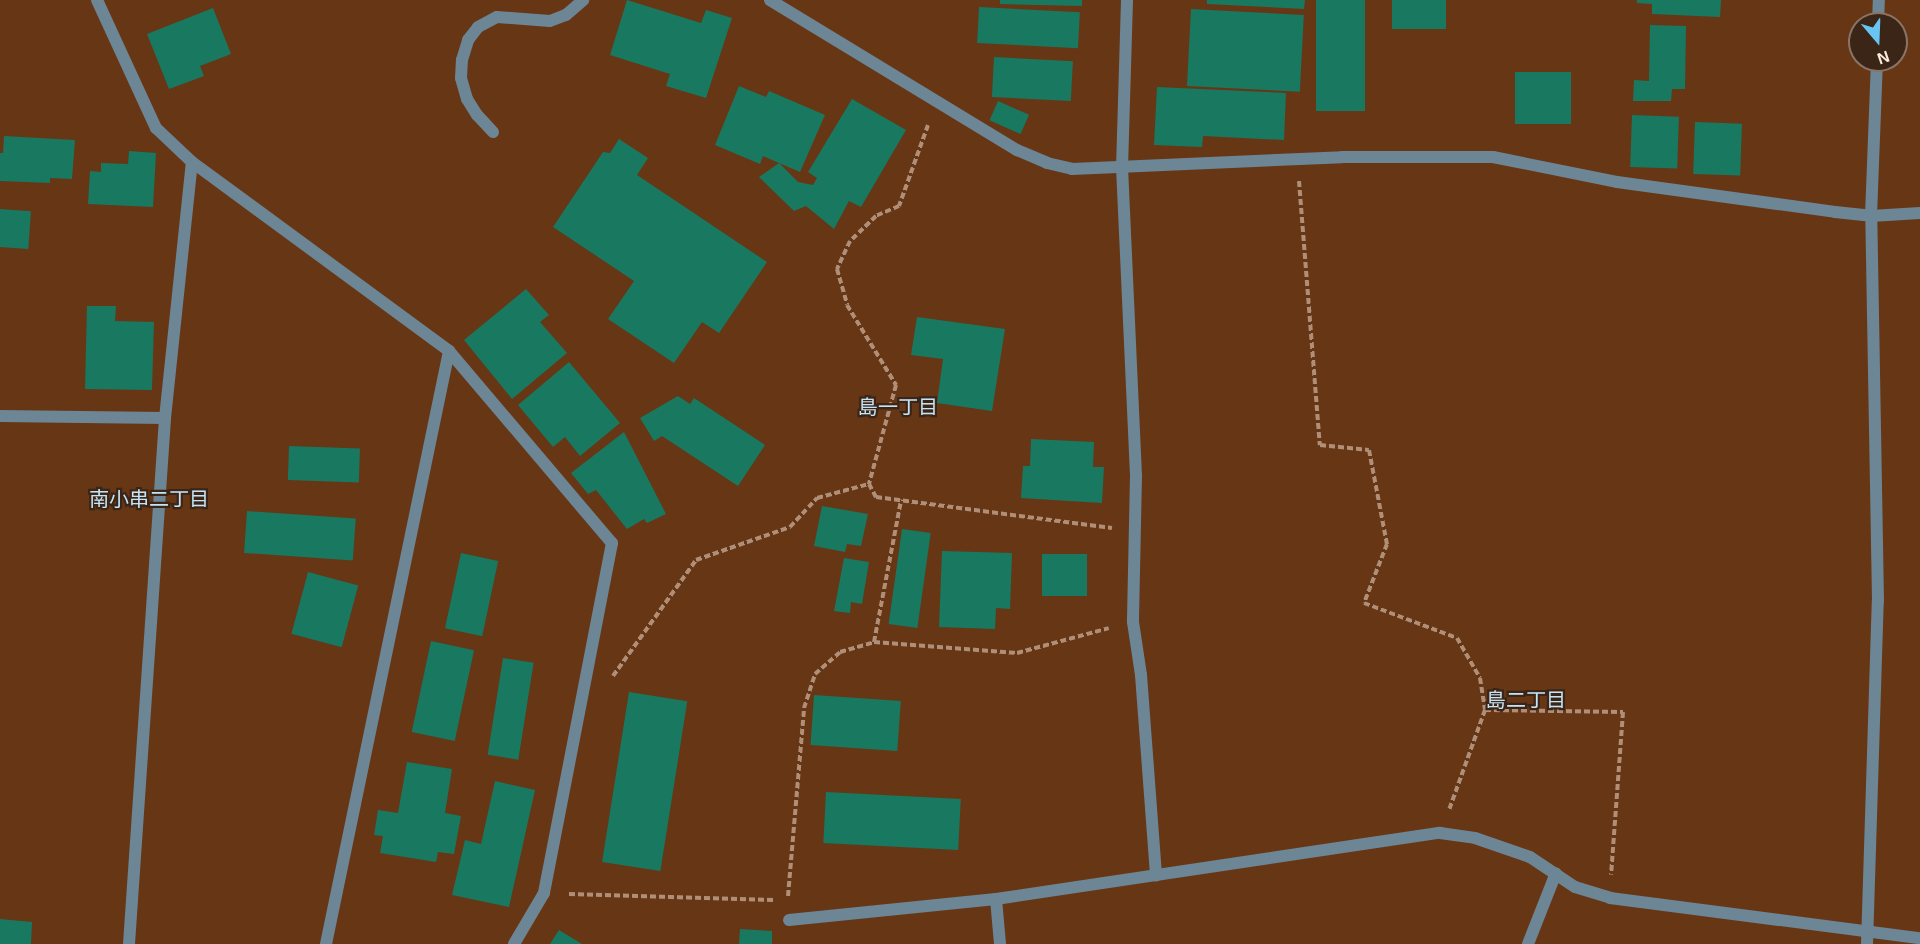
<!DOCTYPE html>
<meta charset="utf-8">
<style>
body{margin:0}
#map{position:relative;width:1920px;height:944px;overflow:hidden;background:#673615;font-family:Helvetica,"Noto Sans JP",sans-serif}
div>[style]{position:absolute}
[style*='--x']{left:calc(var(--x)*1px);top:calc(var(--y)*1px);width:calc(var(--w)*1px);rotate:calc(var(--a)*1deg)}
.building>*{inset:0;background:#197860;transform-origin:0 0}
.path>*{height:4px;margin-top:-2px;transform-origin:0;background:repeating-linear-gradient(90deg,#b08f78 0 6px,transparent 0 9px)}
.service>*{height:12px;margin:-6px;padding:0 6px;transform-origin:6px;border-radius:6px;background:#6c8695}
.minor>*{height:12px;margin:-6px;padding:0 6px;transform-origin:6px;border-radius:6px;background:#6c8695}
.tertiary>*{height:12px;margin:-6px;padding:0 6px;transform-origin:6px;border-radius:6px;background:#6c8695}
span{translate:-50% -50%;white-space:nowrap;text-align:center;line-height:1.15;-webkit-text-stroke:4.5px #3b2517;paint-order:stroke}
.neighbourhood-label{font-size:20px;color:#c5e4f5}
.north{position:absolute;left:1848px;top:12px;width:60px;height:60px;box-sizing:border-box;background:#3b2517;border:2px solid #897467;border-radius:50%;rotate:161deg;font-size:16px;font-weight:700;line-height:24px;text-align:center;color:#fdebe0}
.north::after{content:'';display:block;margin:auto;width:21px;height:27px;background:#68c4f0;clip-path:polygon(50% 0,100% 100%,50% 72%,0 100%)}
</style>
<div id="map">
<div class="building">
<div style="clip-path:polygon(627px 0,701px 23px,706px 10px,732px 18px,706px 98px,666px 86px,670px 74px,610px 55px)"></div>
<div style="clip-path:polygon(1000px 0,1082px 0,1082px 6px,1000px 4px)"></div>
<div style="clip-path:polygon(1207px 0,1305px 0,1304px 9px,1207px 4px)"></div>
<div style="left:1316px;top:0;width:49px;height:111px"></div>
<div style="left:1392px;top:0;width:54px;height:29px"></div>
<div style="clip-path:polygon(1637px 0,1721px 0,1720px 17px,1652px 14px,1652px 4px,1637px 3px)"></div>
<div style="left:979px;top:7px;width:101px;height:36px;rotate:3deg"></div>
<div style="clip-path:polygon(213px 8px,231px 54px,200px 66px,204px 76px,169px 89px,147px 34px)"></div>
<div style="left:1191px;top:9px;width:113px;height:77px;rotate:3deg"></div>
<div style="clip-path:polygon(1650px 25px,1686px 26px,1685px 89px,1672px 89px,1671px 101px,1633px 101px,1634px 80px,1649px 81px)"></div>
<div style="left:994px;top:57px;width:79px;height:40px;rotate:3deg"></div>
<div style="left:1515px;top:72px;width:56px;height:52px"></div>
<div style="clip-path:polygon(739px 86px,766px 97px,769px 91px,825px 115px,800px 172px,779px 163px,798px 182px,813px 185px,817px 178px,808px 172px,852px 99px,906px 130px,861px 207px,849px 201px,834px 229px,806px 206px,794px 211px,759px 177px,779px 163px,763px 156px,760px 164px,715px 145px)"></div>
<div style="clip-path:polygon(1157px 87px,1286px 93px,1284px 140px,1203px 136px,1202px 147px,1154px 145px)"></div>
<div style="left:998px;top:101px;width:34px;height:21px;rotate:24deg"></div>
<div style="left:1632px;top:115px;width:47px;height:52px;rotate:2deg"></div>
<div style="left:1695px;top:122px;width:47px;height:52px;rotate:2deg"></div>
<div style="clip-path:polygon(4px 136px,75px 140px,72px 179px,50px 178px,50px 183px,0 181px,0 153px,3px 153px)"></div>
<div style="clip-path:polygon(619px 139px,648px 158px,637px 175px,767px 262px,719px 333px,702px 322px,674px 363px,608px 319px,634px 281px,553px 227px,603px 152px,610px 153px)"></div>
<div style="clip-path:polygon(129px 151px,156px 153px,153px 207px,88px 204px,90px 171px,101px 172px,101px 163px,128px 164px)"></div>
<div style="left:0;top:209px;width:31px;height:38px;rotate:4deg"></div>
<div style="clip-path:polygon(526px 289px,549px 315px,540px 322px,567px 353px,512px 399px,464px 340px)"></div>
<div style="clip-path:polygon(87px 306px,116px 306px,115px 321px,154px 322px,152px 390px,85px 389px)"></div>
<div style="clip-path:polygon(917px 317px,1005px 329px,992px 411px,937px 403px,943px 359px,911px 355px)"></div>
<div style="clip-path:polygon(569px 362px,620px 423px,580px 456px,565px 437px,553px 447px,518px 405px)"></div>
<div style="clip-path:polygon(678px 396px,690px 404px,694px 398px,765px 445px,738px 486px,662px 436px,654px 441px,640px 418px)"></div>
<div style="clip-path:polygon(624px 432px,666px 514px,647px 523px,644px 519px,627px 529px,596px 490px,588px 494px,571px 473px)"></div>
<div style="clip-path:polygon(1031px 439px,1094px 442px,1093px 467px,1104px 467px,1102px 503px,1021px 498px,1023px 466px,1030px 466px)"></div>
<div style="left:289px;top:446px;width:71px;height:34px;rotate:2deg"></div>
<div style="clip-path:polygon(822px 506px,868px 514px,861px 546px,847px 544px,845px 552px,814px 546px)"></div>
<div style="left:247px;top:511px;width:109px;height:42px;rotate:4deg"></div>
<div style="left:902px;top:529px;width:29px;height:96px;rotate:8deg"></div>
<div style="clip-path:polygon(942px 551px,1012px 553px,1010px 609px,996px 608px,995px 629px,939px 627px)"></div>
<div style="left:461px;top:553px;width:38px;height:77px;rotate:12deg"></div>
<div style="left:1042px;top:554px;width:45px;height:42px"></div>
<div style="clip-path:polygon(844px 558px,869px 562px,862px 604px,851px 602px,850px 613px,834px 611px)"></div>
<div style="left:308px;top:572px;width:52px;height:64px;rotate:15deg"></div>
<div style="left:431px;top:641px;width:44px;height:93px;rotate:12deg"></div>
<div style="left:503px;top:658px;width:31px;height:98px;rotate:9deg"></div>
<div style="left:629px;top:692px;width:59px;height:172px;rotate:9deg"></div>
<div style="left:814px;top:695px;width:87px;height:50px;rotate:4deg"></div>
<div style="clip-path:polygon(407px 762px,452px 769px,445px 813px,461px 816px,454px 854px,438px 852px,436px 862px,380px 853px,383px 836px,374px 835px,378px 810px,398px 813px)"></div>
<div style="clip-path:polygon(495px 781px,535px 790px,509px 907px,452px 895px,465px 840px,481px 844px)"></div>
<div style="left:826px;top:792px;width:135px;height:51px;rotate:3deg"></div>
<div style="clip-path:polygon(0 919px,32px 922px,31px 944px,0 944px)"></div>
<div style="clip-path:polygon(740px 929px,772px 931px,772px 944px,739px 944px)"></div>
<div style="clip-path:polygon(559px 930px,582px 944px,550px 944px)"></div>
</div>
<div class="path">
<div style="--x:928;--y:125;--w:86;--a:109.7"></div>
<div style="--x:899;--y:206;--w:25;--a:157"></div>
<div style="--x:876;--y:216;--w:36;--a:136"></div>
<div style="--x:850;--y:241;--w:31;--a:115"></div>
<div style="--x:837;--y:269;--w:37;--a:74"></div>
<div style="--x:847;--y:305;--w:94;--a:58.5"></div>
<div style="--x:896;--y:385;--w:103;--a:105.3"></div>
<div style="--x:869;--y:484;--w:15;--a:62"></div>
<div style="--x:876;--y:497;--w:238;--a:7.5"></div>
<div style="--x:1299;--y:181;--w:265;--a:85.5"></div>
<div style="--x:1320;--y:445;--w:49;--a:5.8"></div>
<div style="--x:1369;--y:450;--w:96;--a:79.2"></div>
<div style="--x:1387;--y:544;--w:63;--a:111.3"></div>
<div style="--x:1364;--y:603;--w:99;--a:20.6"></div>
<div style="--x:1457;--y:638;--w:46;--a:60.1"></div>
<div style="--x:1480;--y:678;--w:32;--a:81"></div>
<div style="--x:1485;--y:710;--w:106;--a:109.8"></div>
<div style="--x:874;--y:642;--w:145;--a:-79.2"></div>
<div style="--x:613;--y:676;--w:143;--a:-54.4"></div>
<div style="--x:696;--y:560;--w:100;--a:-19.3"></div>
<div style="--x:790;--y:527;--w:40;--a:-47"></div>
<div style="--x:817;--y:498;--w:54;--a:-15.1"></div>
<div style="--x:1485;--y:710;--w:138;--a:0.8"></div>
<div style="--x:1623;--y:712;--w:163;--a:94.2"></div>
<div style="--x:569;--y:894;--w:205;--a:1.7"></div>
<div style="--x:788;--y:896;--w:189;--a:-85.1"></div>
<div style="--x:804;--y:708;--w:36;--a:-72"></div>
<div style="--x:815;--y:674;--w:33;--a:-41"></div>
<div style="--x:840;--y:652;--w:35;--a:-16"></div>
<div style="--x:874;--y:642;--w:143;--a:4.4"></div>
<div style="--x:1017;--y:653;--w:95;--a:-15.2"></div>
</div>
<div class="service">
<div style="--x:493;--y:132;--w:23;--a:-133"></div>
<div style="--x:477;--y:115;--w:19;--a:-122"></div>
<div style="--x:467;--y:99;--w:22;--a:-106"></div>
<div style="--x:461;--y:78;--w:18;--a:-87"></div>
<div style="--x:462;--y:60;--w:21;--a:-73"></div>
<div style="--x:468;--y:40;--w:16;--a:-52"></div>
<div style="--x:478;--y:27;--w:21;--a:-28"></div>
<div style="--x:497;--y:17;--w:53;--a:4.3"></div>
<div style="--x:550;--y:21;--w:17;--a:-21"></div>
<div style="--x:566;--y:15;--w:23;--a:-41"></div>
</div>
<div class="minor">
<div style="--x:97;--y:0;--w:141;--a:65.3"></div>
<div style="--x:156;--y:128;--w:50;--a:43.4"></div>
<div style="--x:192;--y:162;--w:319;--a:36.3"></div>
<div style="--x:449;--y:351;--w:252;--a:49.7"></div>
<div style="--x:612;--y:543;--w:357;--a:101"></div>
<div style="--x:544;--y:893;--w:59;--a:120.5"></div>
<div style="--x:770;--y:0;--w:289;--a:31.3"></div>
<div style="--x:1017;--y:150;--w:33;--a:23"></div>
<div style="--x:1047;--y:163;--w:26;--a:13"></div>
<div style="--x:1072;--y:169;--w:270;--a:-2.5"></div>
<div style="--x:1342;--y:157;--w:151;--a:0"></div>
<div style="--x:1493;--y:157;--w:126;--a:11.4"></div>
<div style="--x:1617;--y:182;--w:220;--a:7.8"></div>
<div style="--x:1835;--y:212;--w:36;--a:6"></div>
<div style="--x:1871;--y:216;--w:49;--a:-3.5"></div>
<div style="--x:1127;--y:0;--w:167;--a:91.7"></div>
<div style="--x:1122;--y:167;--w:309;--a:87.4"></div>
<div style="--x:1136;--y:476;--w:146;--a:91.2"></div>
<div style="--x:1133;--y:622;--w:54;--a:81.4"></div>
<div style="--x:1141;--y:675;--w:201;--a:85.7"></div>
<div style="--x:0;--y:416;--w:165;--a:0.7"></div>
<div style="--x:996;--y:899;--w:45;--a:84.9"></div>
<div style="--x:789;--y:920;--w:208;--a:-5.8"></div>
<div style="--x:996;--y:899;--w:449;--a:-8.5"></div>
<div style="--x:1440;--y:833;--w:35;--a:8"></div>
<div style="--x:1475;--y:838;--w:58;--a:19.1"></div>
<div style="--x:1530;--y:857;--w:54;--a:33.7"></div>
<div style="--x:1575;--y:887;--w:37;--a:17"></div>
<div style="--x:1610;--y:898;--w:313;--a:7.4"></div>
<div style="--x:129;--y:944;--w:527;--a:-86.08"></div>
<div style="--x:165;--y:418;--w:257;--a:-84"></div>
<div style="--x:326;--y:944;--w:606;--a:-78.28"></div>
<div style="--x:1528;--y:944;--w:76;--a:-68.5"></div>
</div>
<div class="tertiary">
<div style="--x:1878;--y:24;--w:24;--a:-88"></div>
<div style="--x:1867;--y:944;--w:343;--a:-88.2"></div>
<div style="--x:1878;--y:601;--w:385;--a:-91"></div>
<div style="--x:1871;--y:216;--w:156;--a:-87.8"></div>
</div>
<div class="neighbourhood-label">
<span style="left:898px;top:407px">島一丁目</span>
<span style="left:149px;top:499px">南小串二丁目</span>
<span style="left:1526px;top:700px">島二丁目</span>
</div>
<div class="north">N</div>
</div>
